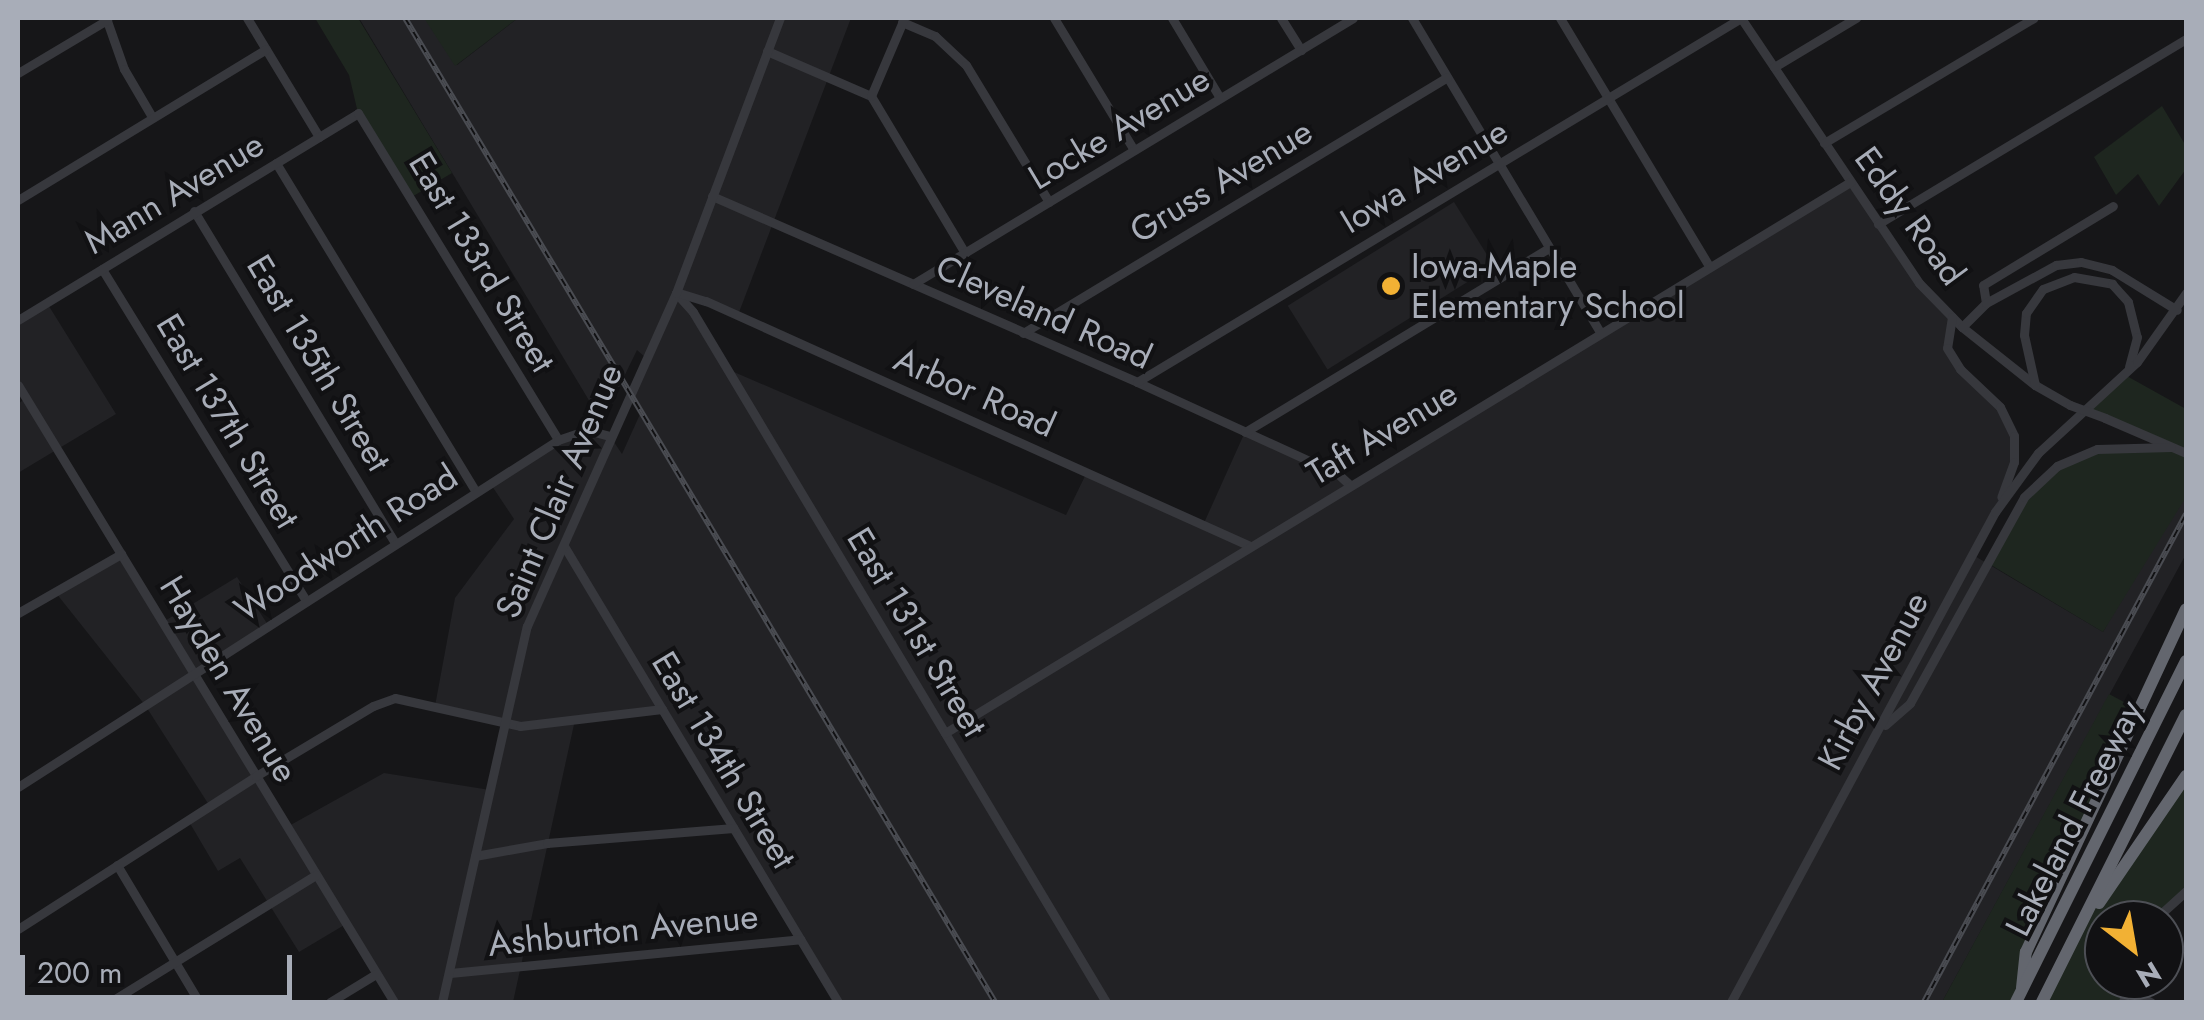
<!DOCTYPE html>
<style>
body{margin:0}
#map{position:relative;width:2204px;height:1020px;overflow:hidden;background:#161618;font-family:Jost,sans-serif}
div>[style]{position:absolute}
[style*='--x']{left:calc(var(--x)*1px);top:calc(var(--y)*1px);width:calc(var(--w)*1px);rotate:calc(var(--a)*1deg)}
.built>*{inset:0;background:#222225;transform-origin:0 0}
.green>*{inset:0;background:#1e261f}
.minor>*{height:9px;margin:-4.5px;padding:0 4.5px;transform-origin:4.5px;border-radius:4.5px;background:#37383d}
.highway>*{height:12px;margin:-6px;padding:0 6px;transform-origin:6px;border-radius:6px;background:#63666e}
.rail>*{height:6px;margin-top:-3px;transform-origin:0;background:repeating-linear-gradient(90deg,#111113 0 8px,#4a4c52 0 16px);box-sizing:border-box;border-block:2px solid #4a4c52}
.minor-bridge>*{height:9px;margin:-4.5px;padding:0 4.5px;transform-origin:4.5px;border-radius:4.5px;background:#37383d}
.dots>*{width:28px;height:28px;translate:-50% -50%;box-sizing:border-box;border:5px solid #111113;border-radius:50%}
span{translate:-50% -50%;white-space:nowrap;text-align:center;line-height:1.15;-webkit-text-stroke:8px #111113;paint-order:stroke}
.street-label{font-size:35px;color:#a8adb8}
.poi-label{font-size:35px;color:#a8adb8}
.left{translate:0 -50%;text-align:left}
.frame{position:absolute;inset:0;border:20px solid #a8adb8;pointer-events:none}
.north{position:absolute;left:2084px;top:900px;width:100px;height:100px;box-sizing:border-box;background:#111113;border:2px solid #4d4f55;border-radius:50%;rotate:149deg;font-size:28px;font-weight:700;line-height:40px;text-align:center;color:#a8adb8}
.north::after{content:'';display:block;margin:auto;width:35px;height:45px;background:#f2b134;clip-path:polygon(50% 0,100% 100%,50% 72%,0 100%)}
.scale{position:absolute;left:20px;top:955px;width:272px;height:45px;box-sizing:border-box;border:5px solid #a8adb8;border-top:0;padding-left:12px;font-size:30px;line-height:35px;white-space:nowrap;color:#a8adb8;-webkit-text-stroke:8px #111113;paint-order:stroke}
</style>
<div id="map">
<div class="built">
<div style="clip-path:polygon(359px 18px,427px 18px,457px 65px,518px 18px,851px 18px,738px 315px,679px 293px,727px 369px,1066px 515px,1087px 472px,1204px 523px,1245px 432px,1350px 484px,1850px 182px,1901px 260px,1952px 317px,1947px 348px,2000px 407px,2016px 449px,1995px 512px,1973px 555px,2103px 632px,2186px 481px,2186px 554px,1942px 1002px,838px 1002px,662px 710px,575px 720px,513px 1002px,394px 1002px,346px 924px,299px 952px,240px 858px,218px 871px,188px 820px,209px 805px,145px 705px,56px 593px,121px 554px,163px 622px,237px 577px,268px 625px,193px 674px,287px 827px,384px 773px,490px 790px,506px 724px,435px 706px,455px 598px,514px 519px,490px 483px,576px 431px,610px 436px,622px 454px,641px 412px,630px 392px,646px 358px,637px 350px,602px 422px)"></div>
<div style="left:1454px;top:202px;width:75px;height:196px;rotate:58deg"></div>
<div style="clip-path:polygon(47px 303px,116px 414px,18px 473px,18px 404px,26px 398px,18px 385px,18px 320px)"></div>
</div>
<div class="green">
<div style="clip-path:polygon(315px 18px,358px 18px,452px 173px,410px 198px,358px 113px,349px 75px)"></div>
<div style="clip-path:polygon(424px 18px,518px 18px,455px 66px)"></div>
<div style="clip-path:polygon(2162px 106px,2186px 146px,2186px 169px,2159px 206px,2138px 174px,2116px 195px,2094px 157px)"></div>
<div style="clip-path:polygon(2125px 375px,2186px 409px,2186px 497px,2103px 632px,1986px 562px,2024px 497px,2057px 466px,2097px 449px,2168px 446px,2085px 410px)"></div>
<div style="clip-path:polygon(2109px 694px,2137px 709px,2054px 889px,2016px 1002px,1942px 1002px)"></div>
<div style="clip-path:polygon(2186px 776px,2186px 891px,2154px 920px,2104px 920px,2104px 980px,2128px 980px,2123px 1002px,2042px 1002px,2082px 924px)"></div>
</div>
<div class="minor">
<div style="--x:106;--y:18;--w:54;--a:70.6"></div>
<div style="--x:124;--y:69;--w:56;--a:59.7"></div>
<div style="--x:247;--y:18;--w:139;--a:58.8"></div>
<div style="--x:1054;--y:18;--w:154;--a:58.8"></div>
<div style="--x:1172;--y:18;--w:93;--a:59"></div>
<div style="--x:1281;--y:18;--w:38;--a:58"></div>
<div style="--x:1412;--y:18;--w:366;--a:59.1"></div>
<div style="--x:1560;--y:18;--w:289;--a:59"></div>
<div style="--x:1741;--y:18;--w:319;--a:56.1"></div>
<div style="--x:1919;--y:283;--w:62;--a:45.7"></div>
<div style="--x:1962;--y:327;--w:93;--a:38.5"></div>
<div style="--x:2035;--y:385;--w:40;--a:29.7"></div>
<div style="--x:902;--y:22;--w:36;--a:23"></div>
<div style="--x:935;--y:36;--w:42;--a:43.1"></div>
<div style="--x:966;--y:65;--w:160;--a:58.8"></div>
<div style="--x:767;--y:51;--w:113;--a:23.4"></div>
<div style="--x:871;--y:96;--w:183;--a:59.1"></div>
<div style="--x:1774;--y:67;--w:96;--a:-30.9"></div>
<div style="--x:18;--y:73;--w:104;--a:-30.8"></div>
<div style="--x:871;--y:96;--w:82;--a:-66.9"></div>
<div style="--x:1824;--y:143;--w:244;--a:-30.8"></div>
<div style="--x:276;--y:163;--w:385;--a:58.7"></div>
<div style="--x:712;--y:196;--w:464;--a:23.6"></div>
<div style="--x:1137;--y:382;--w:221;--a:24.6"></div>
<div style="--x:1338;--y:474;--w:16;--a:43"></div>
<div style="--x:18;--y:200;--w:290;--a:-31.3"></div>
<div style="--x:194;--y:211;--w:389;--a:58.8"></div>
<div style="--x:1878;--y:224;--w:359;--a:-31"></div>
<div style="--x:102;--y:269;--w:390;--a:58.4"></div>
<div style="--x:913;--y:284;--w:514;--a:-31.15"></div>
<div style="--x:676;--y:293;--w:25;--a:48"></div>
<div style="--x:693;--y:312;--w:804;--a:59.1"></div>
<div style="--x:679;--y:293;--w:28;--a:17"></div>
<div style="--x:706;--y:301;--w:597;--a:24.25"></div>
<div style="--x:1986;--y:303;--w:18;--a:-99"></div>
<div style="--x:1983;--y:285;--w:152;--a:-31.3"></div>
<div style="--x:1952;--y:317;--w:31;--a:99"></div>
<div style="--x:1947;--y:348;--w:25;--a:58"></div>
<div style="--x:1960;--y:369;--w:55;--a:43.5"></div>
<div style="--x:2000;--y:407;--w:32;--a:64"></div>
<div style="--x:2014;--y:436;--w:26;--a:90"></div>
<div style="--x:2014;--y:462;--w:37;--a:110"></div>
<div style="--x:18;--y:320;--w:398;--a:-31.3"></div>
<div style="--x:358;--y:113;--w:383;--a:58.5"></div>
<div style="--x:1962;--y:327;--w:34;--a:-45"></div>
<div style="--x:1986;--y:303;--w:80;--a:-28.5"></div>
<div style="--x:2056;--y:265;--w:25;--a:-7"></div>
<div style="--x:2081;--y:262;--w:32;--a:14"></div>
<div style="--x:2112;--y:270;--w:76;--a:31.6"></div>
<div style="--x:1023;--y:333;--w:495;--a:-31.1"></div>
<div style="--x:1137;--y:382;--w:705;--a:-31.08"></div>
<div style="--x:18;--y:385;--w:723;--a:58.64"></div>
<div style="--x:2035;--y:385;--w:51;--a:-102.4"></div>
<div style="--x:2024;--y:335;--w:22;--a:-85"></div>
<div style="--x:2026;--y:313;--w:29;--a:-55"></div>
<div style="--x:2043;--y:289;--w:33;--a:-21"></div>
<div style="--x:2074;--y:277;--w:39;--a:10"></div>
<div style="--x:2112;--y:284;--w:24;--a:48"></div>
<div style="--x:2128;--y:302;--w:36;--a:76"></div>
<div style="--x:2137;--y:337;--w:31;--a:105"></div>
<div style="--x:2105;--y:418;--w:88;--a:23.4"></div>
<div style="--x:1245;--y:432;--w:355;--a:-31.2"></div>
<div style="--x:564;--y:546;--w:532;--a:59"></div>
<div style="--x:18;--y:613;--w:119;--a:-29.8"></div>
<div style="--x:1885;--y:725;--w:33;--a:-41"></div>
<div style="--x:1910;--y:703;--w:235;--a:-61"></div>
<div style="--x:2024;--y:497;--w:45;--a:-43.2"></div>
<div style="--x:2057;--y:466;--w:43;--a:-23"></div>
<div style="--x:2097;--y:449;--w:74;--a:-1.5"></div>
<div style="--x:945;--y:733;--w:1060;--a:-31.33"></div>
<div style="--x:18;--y:787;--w:642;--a:-32.72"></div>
<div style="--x:558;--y:440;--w:31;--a:-19"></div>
<div style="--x:587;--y:430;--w:24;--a:15"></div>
<div style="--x:475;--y:856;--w:73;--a:-10.2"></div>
<div style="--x:547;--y:843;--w:187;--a:-4.6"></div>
<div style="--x:117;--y:865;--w:160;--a:59.1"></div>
<div style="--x:2154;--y:920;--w:43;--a:-42.2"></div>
<div style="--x:18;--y:929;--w:283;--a:-32.7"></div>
<div style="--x:256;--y:776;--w:136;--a:-30.9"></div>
<div style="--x:373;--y:706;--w:23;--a:-20"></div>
<div style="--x:395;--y:698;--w:128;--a:12.6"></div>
<div style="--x:520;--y:726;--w:143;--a:-6.8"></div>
<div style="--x:450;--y:973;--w:352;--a:-5.5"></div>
<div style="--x:2125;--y:989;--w:29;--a:27"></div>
<div style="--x:110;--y:1002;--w:242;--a:-31.7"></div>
<div style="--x:330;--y:1002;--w:54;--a:-31.3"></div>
<div style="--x:442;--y:1002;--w:385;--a:-77.3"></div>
<div style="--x:527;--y:626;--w:365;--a:-65.9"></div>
<div style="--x:676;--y:293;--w:294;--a:-69.3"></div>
<div style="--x:1731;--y:1002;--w:557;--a:-61.69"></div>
<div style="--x:1995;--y:512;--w:73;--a:-53.9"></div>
<div style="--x:2038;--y:453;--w:134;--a:-42.6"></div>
<div style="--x:2137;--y:362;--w:85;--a:-54.6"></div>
<div style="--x:2123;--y:1002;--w:23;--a:-77"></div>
</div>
<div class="highway">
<div style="--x:2099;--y:903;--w:154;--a:-55.6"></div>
<div style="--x:2022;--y:988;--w:36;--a:-84"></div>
<div style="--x:2026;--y:952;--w:378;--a:-65"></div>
<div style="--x:2016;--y:1002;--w:381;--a:-63.5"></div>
<div style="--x:2042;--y:1002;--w:321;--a:-63.4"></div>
</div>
<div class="rail">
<div style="--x:405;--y:18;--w:1147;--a:59.05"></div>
<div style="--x:1924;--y:1002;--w:554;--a:-61.77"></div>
</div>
<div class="minor-bridge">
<div style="--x:2070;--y:405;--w:37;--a:20"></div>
</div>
<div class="dots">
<div style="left:1391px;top:286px;background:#f2b134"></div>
</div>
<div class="street-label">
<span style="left:1119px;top:128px;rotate:-31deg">Locke Avenue</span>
<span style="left:1424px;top:176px;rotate:-31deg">Iowa Avenue</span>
<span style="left:1221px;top:181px;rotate:-31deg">Gruss Avenue</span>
<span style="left:174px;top:193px;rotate:-31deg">Mann Avenue</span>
<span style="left:1910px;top:216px;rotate:54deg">Eddy Road</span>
<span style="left:482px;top:262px;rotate:59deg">East 133rd Street</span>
<span style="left:1044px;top:312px;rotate:24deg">Cleveland Road</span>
<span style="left:319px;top:363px;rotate:59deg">East 135th Street</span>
<span style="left:975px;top:392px;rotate:24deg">Arbor Road</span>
<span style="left:228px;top:421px;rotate:59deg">East 137th Street</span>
<span style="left:1382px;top:433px;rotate:-31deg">Taft Avenue</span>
<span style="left:559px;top:491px;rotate:-67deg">Saint Clair Avenue</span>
<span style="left:346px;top:543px;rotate:-33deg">Woodworth Road</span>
<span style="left:917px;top:632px;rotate:59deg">East 131st Street</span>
<span style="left:229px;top:679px;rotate:59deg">Hayden Avenue</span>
<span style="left:1873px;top:681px;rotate:-62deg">Kirby Avenue</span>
<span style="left:724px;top:760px;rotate:59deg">East 134th Street</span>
<span style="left:2074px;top:818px;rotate:-63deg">Lakeland Freeway</span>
<span style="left:623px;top:930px;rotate:-6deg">Ashburton Avenue</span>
</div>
<div class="poi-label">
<span class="left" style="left:1411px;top:286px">Iowa-Maple<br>Elementary School</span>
</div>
<div class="frame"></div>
<div class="north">N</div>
<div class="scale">200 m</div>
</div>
